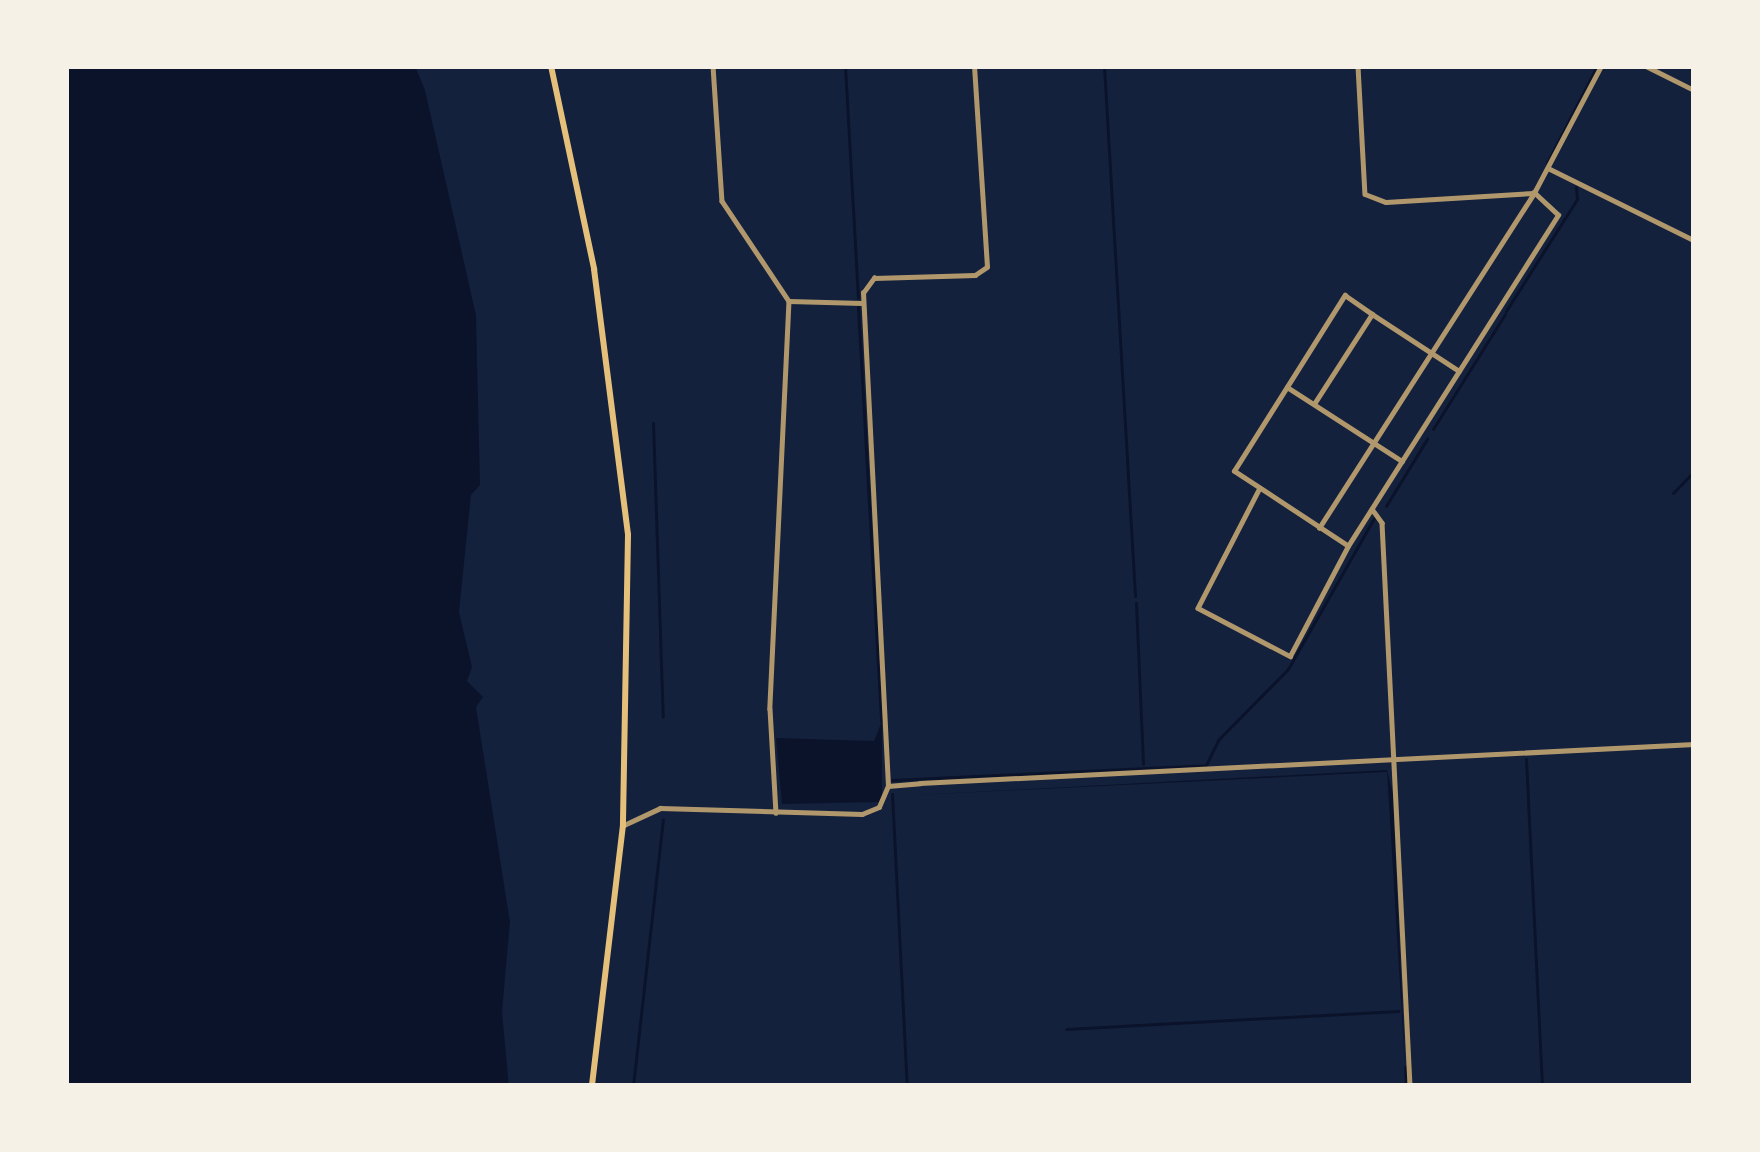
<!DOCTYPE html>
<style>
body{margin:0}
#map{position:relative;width:1760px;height:1152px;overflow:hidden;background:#14213d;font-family:"Asap Condensed",sans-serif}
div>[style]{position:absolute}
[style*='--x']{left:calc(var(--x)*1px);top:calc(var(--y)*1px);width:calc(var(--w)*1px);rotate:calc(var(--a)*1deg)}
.water>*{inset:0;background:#0b132b}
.stream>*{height:3px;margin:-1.5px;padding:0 1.5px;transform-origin:1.5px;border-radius:1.5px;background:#0b132b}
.minor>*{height:4.5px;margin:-2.25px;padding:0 2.25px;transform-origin:2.25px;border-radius:2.25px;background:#b1986c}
.trunk>*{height:6px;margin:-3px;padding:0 3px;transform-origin:3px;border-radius:3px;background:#e5c07b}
span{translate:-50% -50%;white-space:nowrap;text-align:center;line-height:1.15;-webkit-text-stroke:9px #f6f1e7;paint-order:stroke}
.frame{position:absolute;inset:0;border:69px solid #f6f1e7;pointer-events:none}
</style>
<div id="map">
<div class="water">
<div style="clip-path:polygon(66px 66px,415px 66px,425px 90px,476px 315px,480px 485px,471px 495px,459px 612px,472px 667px,467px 681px,483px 697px,476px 707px,510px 922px,502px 1012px,509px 1086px,66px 1086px)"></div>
<div style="clip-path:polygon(882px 721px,882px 802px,782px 804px,776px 738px,874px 741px)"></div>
<div style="clip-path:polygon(1387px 770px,1393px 793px,1405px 1067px,1387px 772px,898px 796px)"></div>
</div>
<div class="stream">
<div style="--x:845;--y:66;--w:232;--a:86.8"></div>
<div style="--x:1104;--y:66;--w:531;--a:86.65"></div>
<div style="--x:1547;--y:163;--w:109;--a:-62.7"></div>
<div style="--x:858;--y:307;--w:415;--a:86.8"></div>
<div style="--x:1506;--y:311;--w:133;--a:-57.6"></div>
<div style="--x:1577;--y:199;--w:12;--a:-95"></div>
<div style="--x:653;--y:423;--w:294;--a:88.1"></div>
<div style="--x:1433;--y:429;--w:136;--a:-57.9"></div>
<div style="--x:1673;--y:493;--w:30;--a:-46"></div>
<div style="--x:1386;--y:506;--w:79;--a:-58.5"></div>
<div style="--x:1136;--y:603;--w:161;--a:87.5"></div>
<div style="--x:1526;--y:759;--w:327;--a:87.2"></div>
<div style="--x:892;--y:780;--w:314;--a:-2.7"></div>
<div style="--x:1206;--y:765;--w:28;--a:-64"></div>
<div style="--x:1218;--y:740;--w:100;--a:-45.4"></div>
<div style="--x:1288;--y:669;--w:174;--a:-60.3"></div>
<div style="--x:892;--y:794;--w:292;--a:87.1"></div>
<div style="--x:1066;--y:1029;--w:333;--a:-3.1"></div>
<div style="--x:1405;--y:1067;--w:19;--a:87"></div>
<div style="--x:633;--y:1086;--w:268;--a:-83.6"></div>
</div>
<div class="minor">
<div style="--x:713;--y:66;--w:135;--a:86.2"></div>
<div style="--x:722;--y:201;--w:120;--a:56.2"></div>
<div style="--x:789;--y:301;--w:408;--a:92.7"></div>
<div style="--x:770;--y:709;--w:104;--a:86.7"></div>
<div style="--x:1358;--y:66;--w:128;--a:86.9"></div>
<div style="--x:1365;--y:194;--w:22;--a:21"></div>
<div style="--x:1386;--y:202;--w:148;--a:-3.5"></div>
<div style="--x:1646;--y:66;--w:54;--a:26.6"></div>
<div style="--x:1548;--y:168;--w:163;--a:26.3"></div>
<div style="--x:789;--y:301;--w:73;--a:1.6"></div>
<div style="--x:1287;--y:387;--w:137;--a:32.8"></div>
<div style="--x:1314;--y:404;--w:107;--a:-57.2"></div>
<div style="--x:1372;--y:314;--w:104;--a:33.2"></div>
<div style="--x:1260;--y:488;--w:135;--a:117.3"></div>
<div style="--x:1198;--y:608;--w:104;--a:27.6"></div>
<div style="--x:1290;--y:656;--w:124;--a:-62.2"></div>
<div style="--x:1348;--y:546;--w:392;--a:-57.6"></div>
<div style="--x:1558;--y:215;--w:33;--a:-137"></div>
<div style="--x:1534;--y:193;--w:144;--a:-62.2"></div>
<div style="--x:1372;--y:509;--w:17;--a:54"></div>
<div style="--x:1382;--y:523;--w:564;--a:87.15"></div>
<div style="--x:1319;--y:528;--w:398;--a:-57.3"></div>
<div style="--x:1348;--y:546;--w:136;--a:-146.7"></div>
<div style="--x:1234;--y:471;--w:208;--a:-57.8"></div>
<div style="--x:1345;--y:295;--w:33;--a:35"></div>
<div style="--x:888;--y:786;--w:494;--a:-92.9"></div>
<div style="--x:863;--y:293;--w:19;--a:-54"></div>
<div style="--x:874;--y:278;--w:101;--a:-1.7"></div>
<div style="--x:975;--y:275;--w:14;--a:-34"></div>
<div style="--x:987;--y:267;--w:201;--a:-93.7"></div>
<div style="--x:624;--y:825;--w:40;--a:-25"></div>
<div style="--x:660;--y:808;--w:202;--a:1.7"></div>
<div style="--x:862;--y:814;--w:18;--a:-22"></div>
<div style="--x:879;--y:807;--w:23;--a:-67"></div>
<div style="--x:888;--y:786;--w:32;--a:-5"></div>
<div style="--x:920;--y:783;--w:775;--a:-2.88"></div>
</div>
<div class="trunk">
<div style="--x:551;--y:66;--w:208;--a:78"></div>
<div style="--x:594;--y:269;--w:268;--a:82.7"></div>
<div style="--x:628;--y:535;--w:290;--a:91"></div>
<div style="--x:623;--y:825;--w:263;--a:96.8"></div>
</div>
<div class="frame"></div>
</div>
